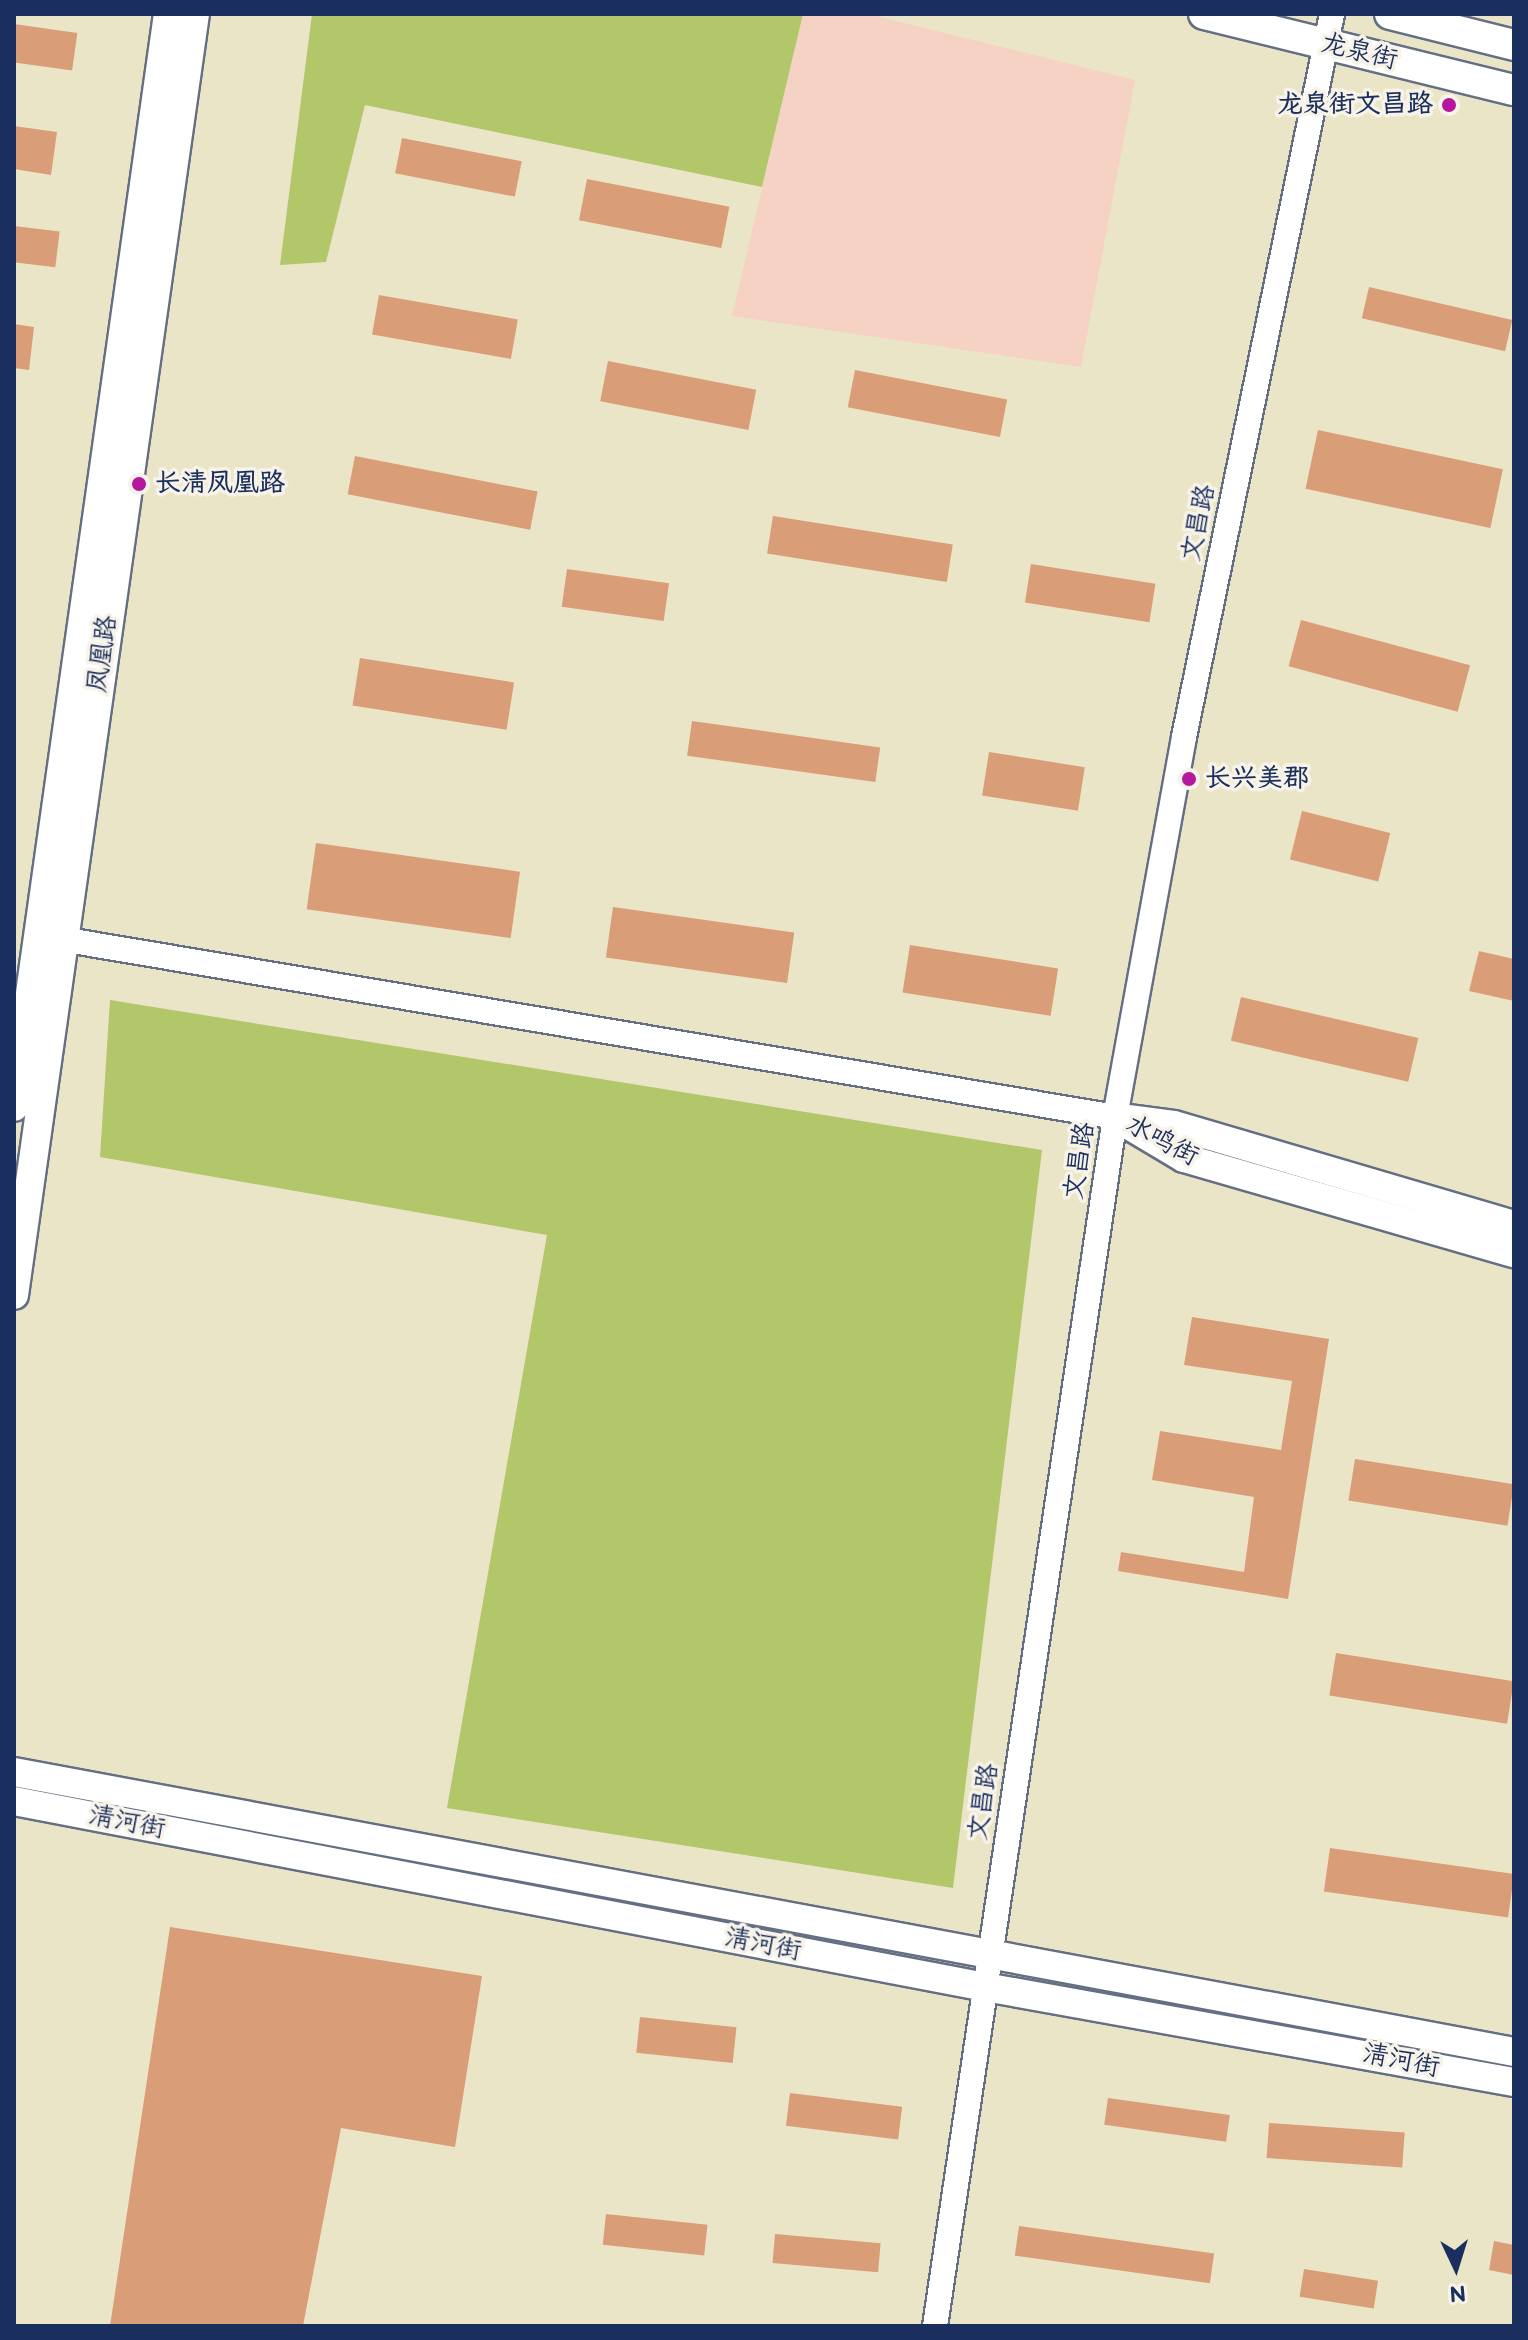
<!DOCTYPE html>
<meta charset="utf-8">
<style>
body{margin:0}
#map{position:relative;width:1528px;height:2340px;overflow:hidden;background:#ebe5c8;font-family:"Balsamiq Sans","LXGW WenKai TC",sans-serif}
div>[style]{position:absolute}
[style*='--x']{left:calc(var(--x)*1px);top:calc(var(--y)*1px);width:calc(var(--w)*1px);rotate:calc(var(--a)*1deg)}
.built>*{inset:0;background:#f5d2c3}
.green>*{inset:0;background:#b2c66a}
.building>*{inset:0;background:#d99e78;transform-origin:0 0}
.roads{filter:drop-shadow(2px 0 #646f83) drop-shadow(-2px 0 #646f83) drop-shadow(0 2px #646f83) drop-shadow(0 -2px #646f83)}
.tertiary>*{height:24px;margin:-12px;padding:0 12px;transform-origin:12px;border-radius:12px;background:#fff}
.secondary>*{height:28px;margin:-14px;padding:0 14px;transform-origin:14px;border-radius:14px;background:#fff}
.primary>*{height:30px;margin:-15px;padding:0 15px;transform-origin:15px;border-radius:15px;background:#fff}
.dots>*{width:22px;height:22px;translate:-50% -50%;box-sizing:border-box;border:4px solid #f7f3e8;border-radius:50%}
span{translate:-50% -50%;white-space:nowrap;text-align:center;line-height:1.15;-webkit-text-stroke:7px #f7f3e8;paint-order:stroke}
.street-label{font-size:26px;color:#1b2f5e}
.poi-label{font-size:26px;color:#1b2f5e;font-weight:700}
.right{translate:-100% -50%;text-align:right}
.left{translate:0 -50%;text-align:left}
.frame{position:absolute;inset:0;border:16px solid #1b2f5e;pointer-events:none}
.north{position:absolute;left:1416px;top:2228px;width:80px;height:80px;-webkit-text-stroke:6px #f7f3e8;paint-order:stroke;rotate:176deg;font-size:22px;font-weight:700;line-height:32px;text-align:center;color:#1b2f5e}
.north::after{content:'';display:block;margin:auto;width:28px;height:36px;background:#1b2f5e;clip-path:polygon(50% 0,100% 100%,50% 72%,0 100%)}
</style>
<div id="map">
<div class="built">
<div style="clip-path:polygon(803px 14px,868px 14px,1135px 80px,1081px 367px,732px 316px)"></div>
</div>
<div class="green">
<div style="clip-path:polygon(312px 14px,803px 14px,762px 187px,365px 105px,326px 262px,280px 265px)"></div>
<div style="clip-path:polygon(110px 1000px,1042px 1150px,953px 1888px,447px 1808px,547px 1235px,100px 1157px)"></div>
</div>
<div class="building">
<div style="left:14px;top:24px;width:64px;height:38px;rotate:8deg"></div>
<div style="clip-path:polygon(14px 126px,57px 132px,51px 175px,14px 169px)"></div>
<div style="left:402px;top:138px;width:122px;height:36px;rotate:11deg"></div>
<div style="left:587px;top:179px;width:145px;height:42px;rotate:11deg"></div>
<div style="left:14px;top:226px;width:46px;height:36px;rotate:7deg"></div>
<div style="left:1369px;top:287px;width:147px;height:32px;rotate:13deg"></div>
<div style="left:379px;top:295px;width:141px;height:40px;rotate:10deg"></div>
<div style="clip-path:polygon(14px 324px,34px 327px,29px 370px,14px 368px)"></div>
<div style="left:608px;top:361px;width:151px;height:41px;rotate:11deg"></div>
<div style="left:855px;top:370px;width:155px;height:38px;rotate:11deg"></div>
<div style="left:1318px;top:430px;width:189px;height:60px;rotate:12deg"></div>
<div style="left:355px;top:456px;width:186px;height:39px;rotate:11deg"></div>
<div style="left:773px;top:516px;width:182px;height:38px;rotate:9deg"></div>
<div style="left:1031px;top:564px;width:126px;height:39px;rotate:9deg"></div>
<div style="left:567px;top:569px;width:103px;height:38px;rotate:8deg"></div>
<div style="left:1301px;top:620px;width:175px;height:48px;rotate:15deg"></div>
<div style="left:360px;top:658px;width:156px;height:48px;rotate:9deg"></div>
<div style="left:692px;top:721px;width:190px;height:35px;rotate:8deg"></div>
<div style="left:989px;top:752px;width:97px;height:44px;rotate:9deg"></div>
<div style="left:1302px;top:811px;width:91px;height:50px;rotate:14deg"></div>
<div style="left:316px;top:843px;width:206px;height:67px;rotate:8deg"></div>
<div style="left:613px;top:907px;width:183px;height:51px;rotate:8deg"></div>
<div style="left:910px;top:945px;width:150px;height:48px;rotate:9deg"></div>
<div style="clip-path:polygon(1479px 951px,1514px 959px,1514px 1001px,1469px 991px)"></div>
<div style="left:1241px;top:997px;width:182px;height:45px;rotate:13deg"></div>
<div style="clip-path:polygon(1192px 1317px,1329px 1339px,1288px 1599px,1118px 1571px,1121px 1552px,1244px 1572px,1254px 1497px,1152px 1480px,1160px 1431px,1281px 1450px,1292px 1381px,1184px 1365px)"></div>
<div style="left:1355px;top:1459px;width:161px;height:42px;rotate:9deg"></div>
<div style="left:1336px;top:1653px;width:180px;height:43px;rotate:9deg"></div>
<div style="left:1330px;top:1848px;width:186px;height:44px;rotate:8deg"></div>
<div style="clip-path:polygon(170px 1927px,482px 1976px,455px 2147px,341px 2128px,303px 2326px,110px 2326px)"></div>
<div style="left:640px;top:2017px;width:97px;height:36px;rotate:6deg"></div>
<div style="left:790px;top:2093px;width:113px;height:33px;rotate:7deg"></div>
<div style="left:1108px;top:2098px;width:123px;height:27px;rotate:8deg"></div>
<div style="left:1269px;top:2123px;width:136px;height:35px;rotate:4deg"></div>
<div style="left:606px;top:2214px;width:102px;height:31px;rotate:6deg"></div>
<div style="left:1019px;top:2226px;width:197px;height:30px;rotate:8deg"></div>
<div style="left:775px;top:2234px;width:106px;height:29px;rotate:5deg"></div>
<div style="clip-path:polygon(1494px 2241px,1514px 2245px,1514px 2275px,1489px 2270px)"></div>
<div style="left:1304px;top:2269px;width:75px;height:28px;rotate:9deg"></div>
</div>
<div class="roads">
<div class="tertiary">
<div style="--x:49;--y:937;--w:1081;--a:9.58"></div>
<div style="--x:935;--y:2326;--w:1222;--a:-81.53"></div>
<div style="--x:1115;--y:1117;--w:386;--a:-79.7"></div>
<div style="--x:1184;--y:737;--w:738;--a:-78.43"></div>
</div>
<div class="secondary">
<div style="--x:14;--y:1107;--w:1104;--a:-81.98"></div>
<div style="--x:1115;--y:1117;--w:80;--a:30.7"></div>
<div style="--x:1184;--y:1158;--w:343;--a:16.1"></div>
<div style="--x:1130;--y:1119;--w:44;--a:7.8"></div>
<div style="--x:1174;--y:1125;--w:354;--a:16.4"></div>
<div style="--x:14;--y:1295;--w:1294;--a:-81.96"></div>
<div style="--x:14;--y:1772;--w:1526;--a:10.57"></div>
<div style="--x:14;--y:1801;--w:989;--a:10.84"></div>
<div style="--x:985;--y:1987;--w:537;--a:10.18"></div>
</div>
<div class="primary">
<div style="--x:1204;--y:14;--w:319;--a:13.8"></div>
<div style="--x:1390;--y:14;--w:128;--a:14"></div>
</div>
</div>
<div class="dots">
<div style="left:1449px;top:105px;background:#b5179e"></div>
<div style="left:139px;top:484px;background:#b5179e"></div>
<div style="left:1189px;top:779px;background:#b5179e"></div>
</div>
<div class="street-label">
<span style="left:1359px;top:52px;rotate:14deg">龙泉街</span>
<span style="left:1199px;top:523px;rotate:-78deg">文昌路</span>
<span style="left:103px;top:654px;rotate:-82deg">凤凰路</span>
<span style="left:1162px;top:1141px;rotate:28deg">水鸣街</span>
<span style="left:1080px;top:1161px;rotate:-81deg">文昌路</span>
<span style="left:984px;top:1802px;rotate:-81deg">文昌路</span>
<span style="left:127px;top:1823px;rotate:11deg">清河街</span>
<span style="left:763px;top:1945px;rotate:11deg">清河街</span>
<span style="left:1401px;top:2061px;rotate:11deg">清河街</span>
</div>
<div class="poi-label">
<span class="right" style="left:1433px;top:105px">龙泉街文昌路</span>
<span class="left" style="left:155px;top:484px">长清凤凰路</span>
<span class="left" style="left:1205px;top:779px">长兴美郡</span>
</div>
<div class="frame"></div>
<div class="north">N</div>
</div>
